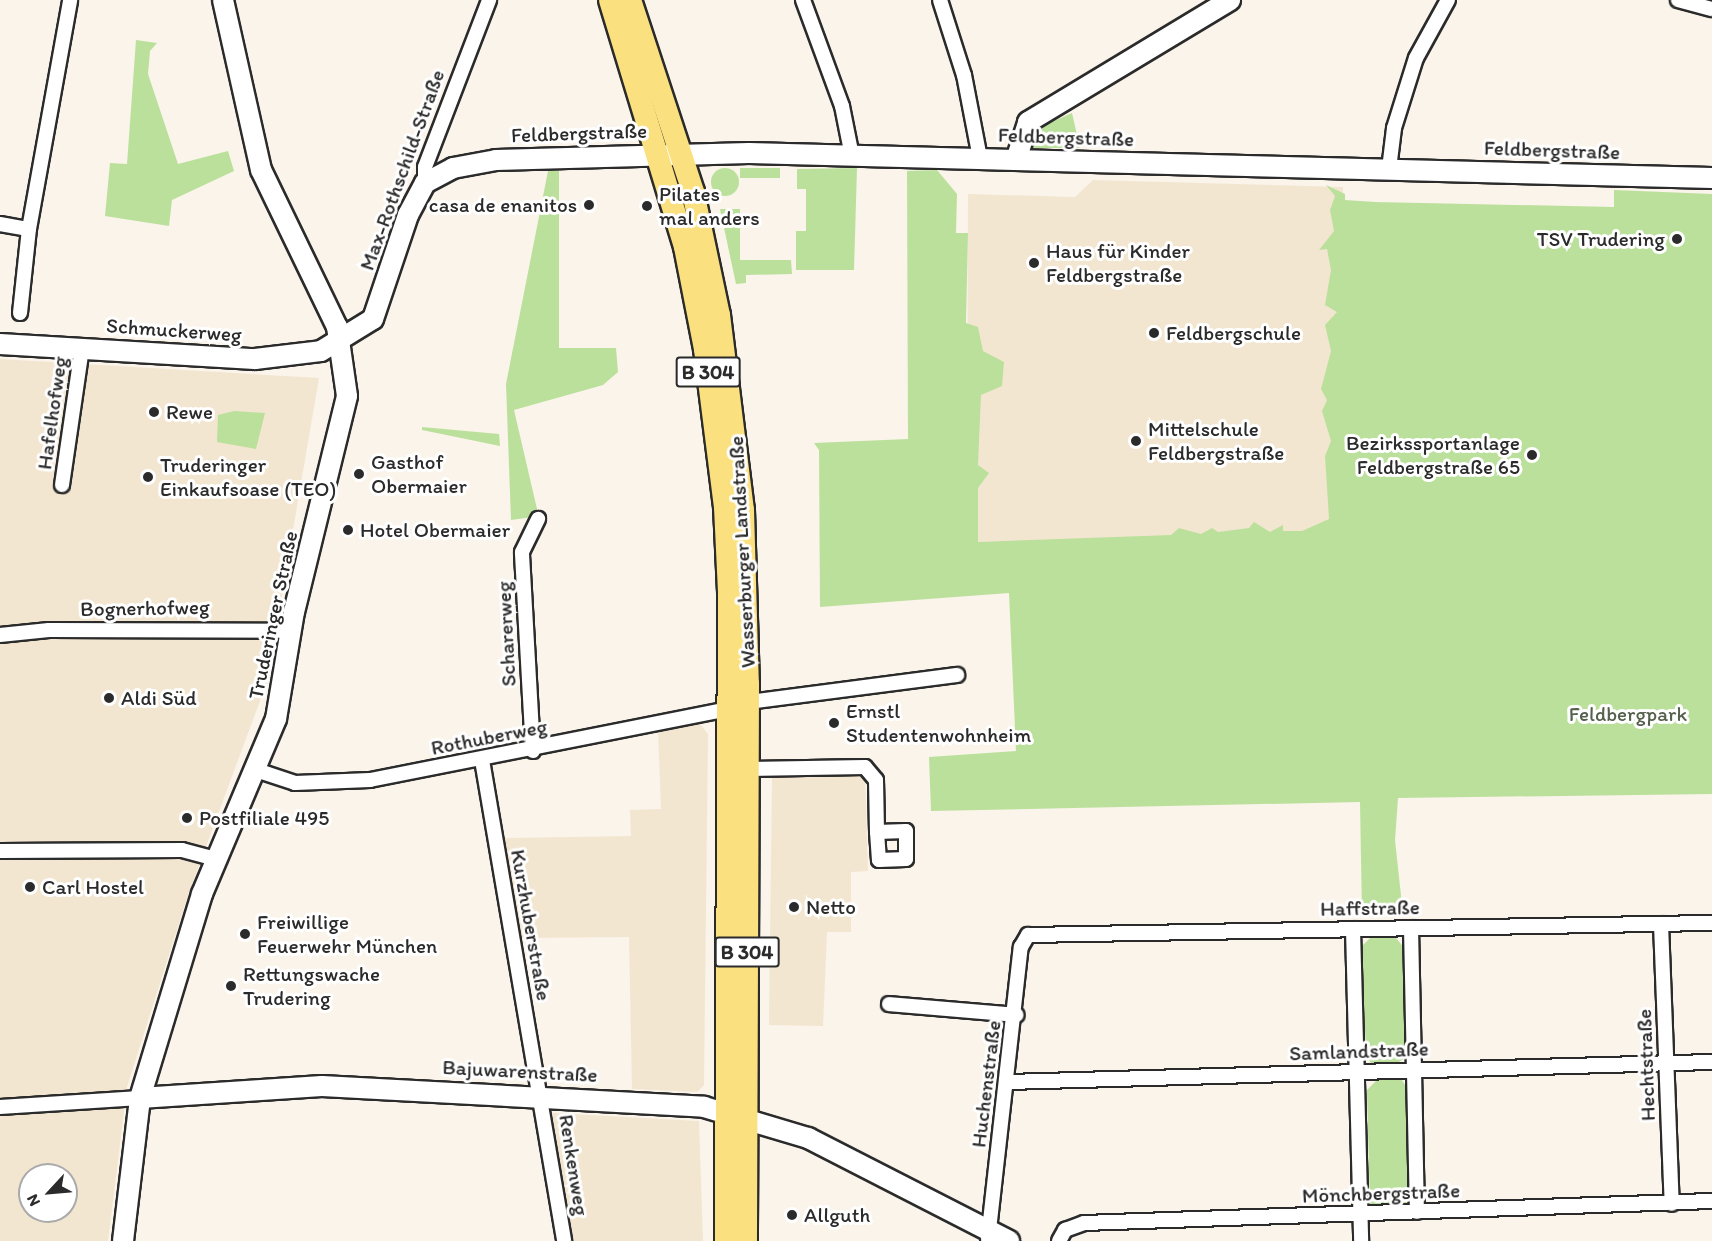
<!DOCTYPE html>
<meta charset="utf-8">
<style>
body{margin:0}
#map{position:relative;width:1712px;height:1241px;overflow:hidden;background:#faf4ea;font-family:Itim,sans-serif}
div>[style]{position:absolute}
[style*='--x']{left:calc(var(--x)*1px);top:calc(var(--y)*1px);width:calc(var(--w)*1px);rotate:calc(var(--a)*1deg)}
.built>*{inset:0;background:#f3e6d1}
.green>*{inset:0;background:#bbe09b;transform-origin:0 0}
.round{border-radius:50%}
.roads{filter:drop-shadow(2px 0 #2b2b2b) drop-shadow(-2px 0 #2b2b2b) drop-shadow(0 2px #2b2b2b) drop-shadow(0 -2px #2b2b2b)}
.street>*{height:14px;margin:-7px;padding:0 7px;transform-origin:7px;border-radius:7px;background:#fff}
.secondary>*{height:20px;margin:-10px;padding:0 10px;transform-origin:10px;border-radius:10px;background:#fff}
.primary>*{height:22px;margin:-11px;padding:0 11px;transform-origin:11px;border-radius:11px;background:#fbe080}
.dots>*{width:16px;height:16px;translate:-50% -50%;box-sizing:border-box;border:3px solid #fff;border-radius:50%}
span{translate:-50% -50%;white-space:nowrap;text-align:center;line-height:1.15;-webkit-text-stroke:6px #fff;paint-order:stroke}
.shield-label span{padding:2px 4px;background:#fff;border:2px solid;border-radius:4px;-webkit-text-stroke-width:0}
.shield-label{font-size:20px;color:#2b2b2b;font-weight:700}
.street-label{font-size:21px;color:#2b2b2b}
.poi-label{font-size:21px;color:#2b2b2b}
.left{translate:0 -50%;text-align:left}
.right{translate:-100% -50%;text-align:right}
.park-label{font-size:21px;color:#56614d}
.north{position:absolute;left:18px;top:1163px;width:60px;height:60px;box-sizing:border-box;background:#fff;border:2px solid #aaa;border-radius:50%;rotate:244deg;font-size:16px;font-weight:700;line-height:24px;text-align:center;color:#2b2b2b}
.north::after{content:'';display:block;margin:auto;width:21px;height:27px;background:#2b2b2b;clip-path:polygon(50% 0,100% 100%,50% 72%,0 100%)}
</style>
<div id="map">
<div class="built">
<div style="clip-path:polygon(1093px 180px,1343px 187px,1341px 369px,1350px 398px,1355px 513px,1364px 534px,967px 550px,968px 194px,1075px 197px)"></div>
<div style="clip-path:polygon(evenodd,0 359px,319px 378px,267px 682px,188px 895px,127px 1087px,108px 1241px,0 1241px,0 359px,30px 1175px,66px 1175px,66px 1211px,30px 1211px,30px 1175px)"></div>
<div style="clip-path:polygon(692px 724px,700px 724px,708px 734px,704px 1085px,697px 1092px,632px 1089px,629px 937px,518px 938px,503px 838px,631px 836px,630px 810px,661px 809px,658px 731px)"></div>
<div style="clip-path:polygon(865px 772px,868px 871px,851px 872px,851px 932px,827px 932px,823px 1026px,769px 1025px,772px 775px)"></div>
<div style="clip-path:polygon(552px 1113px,699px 1121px,703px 1241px,570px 1241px)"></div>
</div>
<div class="green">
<div style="clip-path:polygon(136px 40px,157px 43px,150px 51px,148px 74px,178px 164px,228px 151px,234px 171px,172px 200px,169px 226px,105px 216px,110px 163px,127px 164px)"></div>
<div style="clip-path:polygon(1072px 113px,1080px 148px,1031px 148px,1034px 130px)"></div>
<div style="left:740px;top:168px;width:40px;height:10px"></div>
<div style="clip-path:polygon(857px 168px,854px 270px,796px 270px,796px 231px,806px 231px,806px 189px,797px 189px,797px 169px)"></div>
<div class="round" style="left:711px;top:168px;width:28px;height:28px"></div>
<div style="clip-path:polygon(937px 170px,957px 194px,956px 233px,968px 233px,966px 323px,978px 327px,983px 351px,1004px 362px,1002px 386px,981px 395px,978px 465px,989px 473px,978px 488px,978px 542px,1171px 535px,1179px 528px,1201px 534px,1212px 528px,1218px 532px,1249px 528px,1254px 522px,1270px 532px,1283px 525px,1283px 531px,1302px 531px,1329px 519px,1325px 456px,1331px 441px,1322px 411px,1327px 400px,1321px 389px,1331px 351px,1325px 325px,1337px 312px,1325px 305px,1331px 270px,1327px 249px,1319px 250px,1334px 231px,1330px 210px,1335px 196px,1326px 185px,1345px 194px,1345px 200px,1375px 202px,1614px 207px,1614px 190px,1712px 194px,1712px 794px,1398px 798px,1395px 840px,1403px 914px,1362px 915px,1360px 802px,931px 811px,929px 757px,1016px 751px,1009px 593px,820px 607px,819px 450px,814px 443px,908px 439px,907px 171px)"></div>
<div style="clip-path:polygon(548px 171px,559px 171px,559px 348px,616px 348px,618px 372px,603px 385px,514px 410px,537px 509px,533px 517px,511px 520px,506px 384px)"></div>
<div style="clip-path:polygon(720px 209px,740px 209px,740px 260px,791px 260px,792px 274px,746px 275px,746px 283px,736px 284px)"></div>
<div style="clip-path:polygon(234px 411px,265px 413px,256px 449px,217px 442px,218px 415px)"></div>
<div style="clip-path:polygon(422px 427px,499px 434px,500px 446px,422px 430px)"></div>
<div style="clip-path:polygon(1370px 938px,1396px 938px,1405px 949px,1405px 1058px,1399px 1062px,1371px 1063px,1366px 1056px,1362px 946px)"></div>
<div style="clip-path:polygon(1378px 1079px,1402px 1080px,1409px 1092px,1411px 1205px,1370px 1207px,1367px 1090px)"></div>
</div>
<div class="roads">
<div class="street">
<div style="--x:803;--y:0;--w:113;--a:69.8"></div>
<div style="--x:842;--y:106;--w:51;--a:78.7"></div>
<div style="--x:940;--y:0;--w:79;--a:72.3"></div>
<div style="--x:964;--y:75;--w:85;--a:79.1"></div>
<div style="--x:1678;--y:0;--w:35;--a:15"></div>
<div style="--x:1389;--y:169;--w:41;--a:-83"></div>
<div style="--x:1394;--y:128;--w:73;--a:-72.6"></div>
<div style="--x:1416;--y:58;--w:66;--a:-61.1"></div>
<div style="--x:425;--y:183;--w:16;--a:-90"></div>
<div style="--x:425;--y:167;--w:179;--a:-69"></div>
<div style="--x:0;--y:224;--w:29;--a:10"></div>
<div style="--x:20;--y:313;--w:84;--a:-83.9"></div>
<div style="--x:29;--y:229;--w:233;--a:-79.8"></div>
<div style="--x:62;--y:485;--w:138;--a:-81.7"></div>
<div style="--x:0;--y:635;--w:49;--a:-5.8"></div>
<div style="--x:49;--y:630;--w:242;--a:0.2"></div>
<div style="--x:749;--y:702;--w:210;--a:-7.4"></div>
<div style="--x:533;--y:751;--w:199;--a:-93.2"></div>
<div style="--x:522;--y:552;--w:37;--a:-64"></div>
<div style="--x:482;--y:760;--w:488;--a:80.3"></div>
<div style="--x:748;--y:769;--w:117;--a:-1"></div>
<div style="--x:865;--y:767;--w:17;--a:50"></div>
<div style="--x:876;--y:780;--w:52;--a:88.9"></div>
<div style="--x:877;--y:832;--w:28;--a:86"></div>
<div style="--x:879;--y:860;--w:27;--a:-2"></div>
<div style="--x:906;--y:859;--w:28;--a:-90"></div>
<div style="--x:906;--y:831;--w:29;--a:178"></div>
<div style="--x:256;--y:770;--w:41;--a:18.4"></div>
<div style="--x:295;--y:783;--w:75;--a:-2.3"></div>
<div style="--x:370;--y:780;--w:366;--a:-11.2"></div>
<div style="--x:0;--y:851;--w:182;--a:-0.3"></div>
<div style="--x:182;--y:850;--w:34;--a:15"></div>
<div style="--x:1661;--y:924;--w:280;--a:87.8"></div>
<div style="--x:1411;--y:928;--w:284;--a:88.8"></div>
<div style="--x:1353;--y:929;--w:312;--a:88.5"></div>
<div style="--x:889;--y:1004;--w:128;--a:4.9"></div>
<div style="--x:1008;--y:1082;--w:704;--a:-1.63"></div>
<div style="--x:0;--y:1107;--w:140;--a:-3.7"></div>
<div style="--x:988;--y:1239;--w:294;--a:-83.6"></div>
<div style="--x:1021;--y:947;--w:14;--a:-60"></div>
<div style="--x:1028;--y:935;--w:684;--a:-1.01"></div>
<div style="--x:1059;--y:1241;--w:13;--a:-61"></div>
<div style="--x:1065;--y:1230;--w:20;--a:-20"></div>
<div style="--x:1084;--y:1223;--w:628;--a:-2.01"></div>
</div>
<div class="secondary">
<div style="--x:1016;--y:160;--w:40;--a:-72"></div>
<div style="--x:1028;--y:122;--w:236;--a:-31.1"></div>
<div style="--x:0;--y:344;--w:255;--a:3.4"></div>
<div style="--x:255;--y:359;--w:66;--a:-6.9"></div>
<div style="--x:321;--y:351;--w:61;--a:-31.6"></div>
<div style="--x:373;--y:319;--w:110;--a:-71.4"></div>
<div style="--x:408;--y:215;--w:36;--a:-62"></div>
<div style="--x:425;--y:183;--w:32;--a:-28"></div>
<div style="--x:453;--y:168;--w:44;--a:-10.5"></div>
<div style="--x:496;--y:160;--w:253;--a:-1.6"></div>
<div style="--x:749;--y:153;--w:963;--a:1.49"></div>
<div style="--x:140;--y:1098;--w:182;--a:-3.8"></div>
<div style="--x:322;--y:1086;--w:383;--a:3.1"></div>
<div style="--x:704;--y:1107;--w:109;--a:16.6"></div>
<div style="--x:808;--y:1138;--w:226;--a:27.1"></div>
<div style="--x:123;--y:1241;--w:144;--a:-83.2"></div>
<div style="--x:140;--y:1098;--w:213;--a:-73.1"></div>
<div style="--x:202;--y:894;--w:190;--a:-67.1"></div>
<div style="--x:276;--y:719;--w:109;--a:-80.5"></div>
<div style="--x:294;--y:612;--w:222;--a:-76.2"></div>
<div style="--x:347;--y:396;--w:70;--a:-98.2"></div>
<div style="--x:337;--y:327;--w:174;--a:-115.8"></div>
<div style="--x:261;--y:170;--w:174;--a:-102.6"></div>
</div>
<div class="primary">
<div style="--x:610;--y:0;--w:258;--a:73.1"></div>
<div style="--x:685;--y:247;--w:104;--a:78.9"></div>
<div style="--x:705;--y:349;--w:159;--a:82.8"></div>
<div style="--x:725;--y:507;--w:86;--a:87.3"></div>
<div style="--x:729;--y:593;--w:648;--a:90.27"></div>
<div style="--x:630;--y:0;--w:202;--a:71.8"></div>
<div style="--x:693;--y:192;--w:126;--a:78.1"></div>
<div style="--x:719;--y:315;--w:196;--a:83"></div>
<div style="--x:743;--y:510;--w:174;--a:88.4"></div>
<div style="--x:748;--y:684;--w:557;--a:90.21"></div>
</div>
</div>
<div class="dots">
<div style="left:589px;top:205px;background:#2b2b2b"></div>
<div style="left:647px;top:206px;background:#2b2b2b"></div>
<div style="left:1677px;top:239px;background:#2b2b2b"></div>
<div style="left:1034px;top:263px;background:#2b2b2b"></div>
<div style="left:1154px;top:333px;background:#2b2b2b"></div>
<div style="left:154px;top:412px;background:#2b2b2b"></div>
<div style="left:1136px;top:441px;background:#2b2b2b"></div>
<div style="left:1532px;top:455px;background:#2b2b2b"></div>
<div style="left:359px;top:474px;background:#2b2b2b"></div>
<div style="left:148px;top:477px;background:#2b2b2b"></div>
<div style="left:348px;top:530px;background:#2b2b2b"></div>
<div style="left:109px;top:698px;background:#2b2b2b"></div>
<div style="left:834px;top:723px;background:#2b2b2b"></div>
<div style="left:187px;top:818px;background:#2b2b2b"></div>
<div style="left:30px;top:887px;background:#2b2b2b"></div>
<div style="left:794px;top:907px;background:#2b2b2b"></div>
<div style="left:245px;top:934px;background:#2b2b2b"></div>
<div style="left:231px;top:986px;background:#2b2b2b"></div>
<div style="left:792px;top:1215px;background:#2b2b2b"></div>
</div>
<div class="shield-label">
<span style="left:708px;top:372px">B 304</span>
<span style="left:747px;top:952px">B 304</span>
</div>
<div class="street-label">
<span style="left:579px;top:133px;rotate:-2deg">Feldbergstraße</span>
<span style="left:1066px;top:137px;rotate:2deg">Feldbergstraße</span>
<span style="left:1552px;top:150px;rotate:2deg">Feldbergstraße</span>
<span style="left:402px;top:170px;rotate:-70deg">Max-Rothschild-Straße</span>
<span style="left:174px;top:330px;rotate:4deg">Schmuckerweg</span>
<span style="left:52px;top:413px;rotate:-82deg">Hafelhofweg</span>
<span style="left:742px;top:552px;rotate:-93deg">Wasserburger Landstraße</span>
<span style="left:145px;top:608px;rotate:-1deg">Bognerhofweg</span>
<span style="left:273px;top:615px;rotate:-78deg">Truderinger Straße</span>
<span style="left:506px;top:634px;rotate:-93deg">Scharerweg</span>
<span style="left:489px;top:737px;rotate:-11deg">Rothuberweg</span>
<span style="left:1370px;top:908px;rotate:-1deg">Haffstraße</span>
<span style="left:531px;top:925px;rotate:80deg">Kurzhuberstraße</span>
<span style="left:1359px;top:1051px;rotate:-2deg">Samlandstraße</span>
<span style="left:1646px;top:1065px;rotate:-92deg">Hechtstraße</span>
<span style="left:520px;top:1071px;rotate:3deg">Bajuwarenstraße</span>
<span style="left:986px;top:1084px;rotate:-83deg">Huchenstraße</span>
<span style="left:574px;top:1165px;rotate:81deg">Renkenweg</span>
<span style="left:1381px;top:1193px;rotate:-2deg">Mönchbergstraße</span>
</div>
<div class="poi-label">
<span class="left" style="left:659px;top:206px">Pilates<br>mal anders</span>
<span class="right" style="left:577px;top:205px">casa de enanitos</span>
<span class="right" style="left:1665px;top:239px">TSV Trudering</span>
<span class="left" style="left:1046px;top:263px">Haus für Kinder<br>Feldbergstraße</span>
<span class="left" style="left:1166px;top:333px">Feldbergschule</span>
<span class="left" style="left:166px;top:412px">Rewe</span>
<span class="left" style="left:1148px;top:441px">Mittelschule<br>Feldbergstraße</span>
<span class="right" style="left:1520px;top:455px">Bezirkssportanlage<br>Feldbergstraße 65</span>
<span class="left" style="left:371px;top:474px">Gasthof<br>Obermaier</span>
<span class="left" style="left:160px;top:477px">Truderinger<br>Einkaufsoase (TEO)</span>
<span class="left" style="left:360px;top:530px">Hotel Obermaier</span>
<span class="left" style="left:121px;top:698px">Aldi Süd</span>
<span class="left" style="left:846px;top:723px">Ernstl<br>Studentenwohnheim</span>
<span class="left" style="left:199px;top:818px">Postfiliale 495</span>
<span class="left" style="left:42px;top:887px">Carl Hostel</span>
<span class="left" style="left:806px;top:907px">Netto</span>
<span class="left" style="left:257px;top:934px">Freiwillige<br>Feuerwehr München</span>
<span class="left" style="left:243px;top:986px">Rettungswache<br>Trudering</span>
<span class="left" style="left:804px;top:1215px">Allguth</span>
</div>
<div class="park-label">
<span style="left:1628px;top:714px">Feldbergpark</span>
</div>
<div class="north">N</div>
</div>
